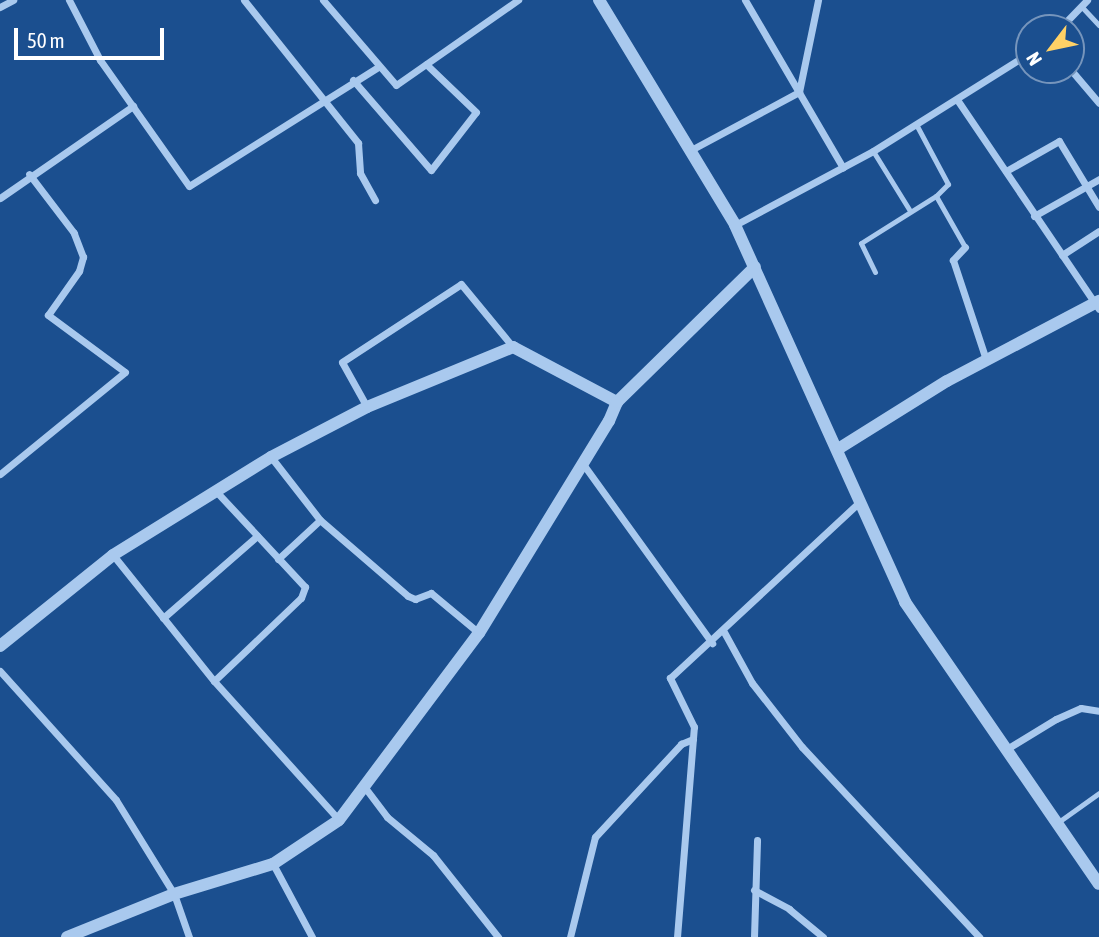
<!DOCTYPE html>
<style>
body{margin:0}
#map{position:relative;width:1099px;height:937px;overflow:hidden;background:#1b4f8f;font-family:"Asap Condensed",sans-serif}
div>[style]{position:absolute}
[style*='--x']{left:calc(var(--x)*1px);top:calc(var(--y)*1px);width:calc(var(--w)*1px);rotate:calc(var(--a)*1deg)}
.service>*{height:5px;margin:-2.5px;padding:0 2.5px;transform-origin:2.5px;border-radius:2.5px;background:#a9c9ee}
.minor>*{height:7px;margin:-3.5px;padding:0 3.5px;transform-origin:3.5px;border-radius:3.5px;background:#a9c9ee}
.tertiary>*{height:12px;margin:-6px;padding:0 6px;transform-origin:6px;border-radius:6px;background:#a9c9ee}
span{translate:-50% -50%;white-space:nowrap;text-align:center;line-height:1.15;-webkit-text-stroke:6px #1b4f8f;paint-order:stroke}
.north{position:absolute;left:1015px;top:14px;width:70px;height:70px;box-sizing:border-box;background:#1b4f8f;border:2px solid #7695bc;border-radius:50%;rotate:238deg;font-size:19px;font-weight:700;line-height:28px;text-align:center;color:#fff}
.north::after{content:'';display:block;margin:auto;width:24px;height:32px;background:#ffd166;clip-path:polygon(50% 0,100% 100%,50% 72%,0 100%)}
.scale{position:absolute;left:14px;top:28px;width:150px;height:32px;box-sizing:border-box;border:4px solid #fff;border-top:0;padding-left:9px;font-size:21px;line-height:24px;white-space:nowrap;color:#fff;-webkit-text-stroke:5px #1b4f8f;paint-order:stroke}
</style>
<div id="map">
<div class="service">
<div style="--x:1081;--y:6;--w:26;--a:47"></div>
<div style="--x:917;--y:126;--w:66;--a:61.9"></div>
<div style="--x:948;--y:184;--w:17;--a:135"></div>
<div style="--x:936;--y:196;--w:59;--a:60.4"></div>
<div style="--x:873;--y:151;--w:70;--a:58.3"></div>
<div style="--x:875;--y:272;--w:32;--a:-116"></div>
<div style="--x:861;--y:243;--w:89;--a:-32.1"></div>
<div style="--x:1057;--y:823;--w:52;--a:-35.5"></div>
</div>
<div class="minor">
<div style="--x:69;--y:0;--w:68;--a:62.7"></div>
<div style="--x:100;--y:60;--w:154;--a:54.8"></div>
<div style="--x:189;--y:186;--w:223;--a:-32.2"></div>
<div style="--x:244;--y:0;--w:183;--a:51.4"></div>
<div style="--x:358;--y:143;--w:30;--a:86"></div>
<div style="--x:360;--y:173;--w:31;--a:61"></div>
<div style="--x:323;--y:0;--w:112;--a:49.3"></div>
<div style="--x:396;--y:85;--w:149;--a:-34.9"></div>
<div style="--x:745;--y:0;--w:194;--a:59.7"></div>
<div style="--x:0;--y:7;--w:15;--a:-28"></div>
<div style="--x:1060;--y:28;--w:39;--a:-46"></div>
<div style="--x:1071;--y:70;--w:43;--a:49.7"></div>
<div style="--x:353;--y:80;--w:119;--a:49.1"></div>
<div style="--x:431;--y:170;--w:73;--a:-52.2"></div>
<div style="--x:476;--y:112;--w:69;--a:-136.2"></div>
<div style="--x:958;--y:101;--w:251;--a:55.9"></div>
<div style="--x:689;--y:151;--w:125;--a:-28.2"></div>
<div style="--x:799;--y:92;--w:94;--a:-78.3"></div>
<div style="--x:1006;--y:171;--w:61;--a:-29.5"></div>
<div style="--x:1059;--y:141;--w:77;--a:58.8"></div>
<div style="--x:0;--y:198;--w:162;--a:-34.7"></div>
<div style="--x:1034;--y:216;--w:75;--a:-29.6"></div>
<div style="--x:735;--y:225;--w:157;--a:-28.2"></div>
<div style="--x:873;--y:151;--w:184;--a:-32.1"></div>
<div style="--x:965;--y:247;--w:18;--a:133"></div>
<div style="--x:953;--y:260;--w:105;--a:71.7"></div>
<div style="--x:1062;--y:255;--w:44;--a:-33"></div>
<div style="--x:367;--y:407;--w:51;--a:-119.1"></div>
<div style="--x:342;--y:362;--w:142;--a:-33.2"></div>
<div style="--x:461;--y:284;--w:82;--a:50.5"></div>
<div style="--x:271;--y:457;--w:80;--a:52.1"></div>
<div style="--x:320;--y:520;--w:116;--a:40.8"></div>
<div style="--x:408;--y:596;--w:8;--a:23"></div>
<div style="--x:415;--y:599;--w:17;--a:-21"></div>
<div style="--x:431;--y:593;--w:62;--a:39.8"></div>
<div style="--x:583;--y:464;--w:221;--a:54.2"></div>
<div style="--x:0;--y:474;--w:161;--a:-39.2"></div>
<div style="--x:125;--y:372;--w:96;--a:-143.5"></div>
<div style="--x:48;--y:315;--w:54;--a:-54.8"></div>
<div style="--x:79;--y:271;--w:15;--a:-74"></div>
<div style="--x:83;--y:257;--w:26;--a:-111"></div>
<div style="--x:74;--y:233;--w:74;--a:-127.3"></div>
<div style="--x:113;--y:555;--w:161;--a:51.3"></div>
<div style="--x:214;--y:681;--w:187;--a:48"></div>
<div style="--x:278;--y:559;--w:57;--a:-42.9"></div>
<div style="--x:163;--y:618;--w:125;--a:-41.1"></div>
<div style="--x:724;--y:632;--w:58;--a:61.2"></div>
<div style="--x:752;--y:683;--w:81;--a:52"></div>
<div style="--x:802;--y:747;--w:260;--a:47"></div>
<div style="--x:0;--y:671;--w:173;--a:48"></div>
<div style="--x:116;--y:800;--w:110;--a:58.3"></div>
<div style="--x:174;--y:894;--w:46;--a:70.8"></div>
<div style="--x:214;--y:681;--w:120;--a:-43.7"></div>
<div style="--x:301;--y:598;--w:12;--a:-70"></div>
<div style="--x:305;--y:587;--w:132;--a:-132.9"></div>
<div style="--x:1005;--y:750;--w:60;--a:-31.3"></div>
<div style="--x:1056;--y:719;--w:27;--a:-24"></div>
<div style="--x:1081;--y:708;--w:18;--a:9"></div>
<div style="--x:363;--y:785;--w:40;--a:53"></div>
<div style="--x:387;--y:817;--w:60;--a:39.6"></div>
<div style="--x:433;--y:855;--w:105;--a:51.6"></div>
<div style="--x:273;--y:864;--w:83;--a:61.9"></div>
<div style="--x:754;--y:890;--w:40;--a:28"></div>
<div style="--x:789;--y:909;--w:44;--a:39.5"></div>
<div style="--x:570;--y:937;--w:103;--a:-76"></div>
<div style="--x:595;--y:837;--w:127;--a:-47.2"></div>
<div style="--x:681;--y:744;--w:13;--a:-23"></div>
<div style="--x:677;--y:937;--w:211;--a:-85.4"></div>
<div style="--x:694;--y:727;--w:55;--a:-116.1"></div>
<div style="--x:670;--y:678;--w:257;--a:-42.9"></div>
<div style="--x:754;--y:937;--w:97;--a:-88.2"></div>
</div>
<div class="tertiary">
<div style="--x:599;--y:0;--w:263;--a:58.8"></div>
<div style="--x:735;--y:225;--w:414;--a:65.7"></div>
<div style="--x:905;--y:602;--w:342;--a:55.5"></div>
<div style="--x:838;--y:449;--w:128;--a:-32"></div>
<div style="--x:947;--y:381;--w:172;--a:-27.8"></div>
<div style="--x:0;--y:646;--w:145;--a:-38.8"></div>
<div style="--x:113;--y:555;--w:186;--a:-31.8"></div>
<div style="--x:271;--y:457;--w:108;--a:-27.5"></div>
<div style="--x:367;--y:407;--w:158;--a:-22.3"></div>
<div style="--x:513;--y:347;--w:118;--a:27.9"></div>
<div style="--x:67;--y:937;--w:115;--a:-21.9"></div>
<div style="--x:174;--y:894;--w:103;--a:-16.9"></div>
<div style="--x:273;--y:864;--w:79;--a:-33.7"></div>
<div style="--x:339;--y:820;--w:234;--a:-53.2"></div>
<div style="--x:479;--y:633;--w:249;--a:-58.5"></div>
<div style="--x:609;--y:421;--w:21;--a:-67"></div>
<div style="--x:617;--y:402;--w:193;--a:-44.4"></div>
</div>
<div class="north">N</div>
<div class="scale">50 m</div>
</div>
